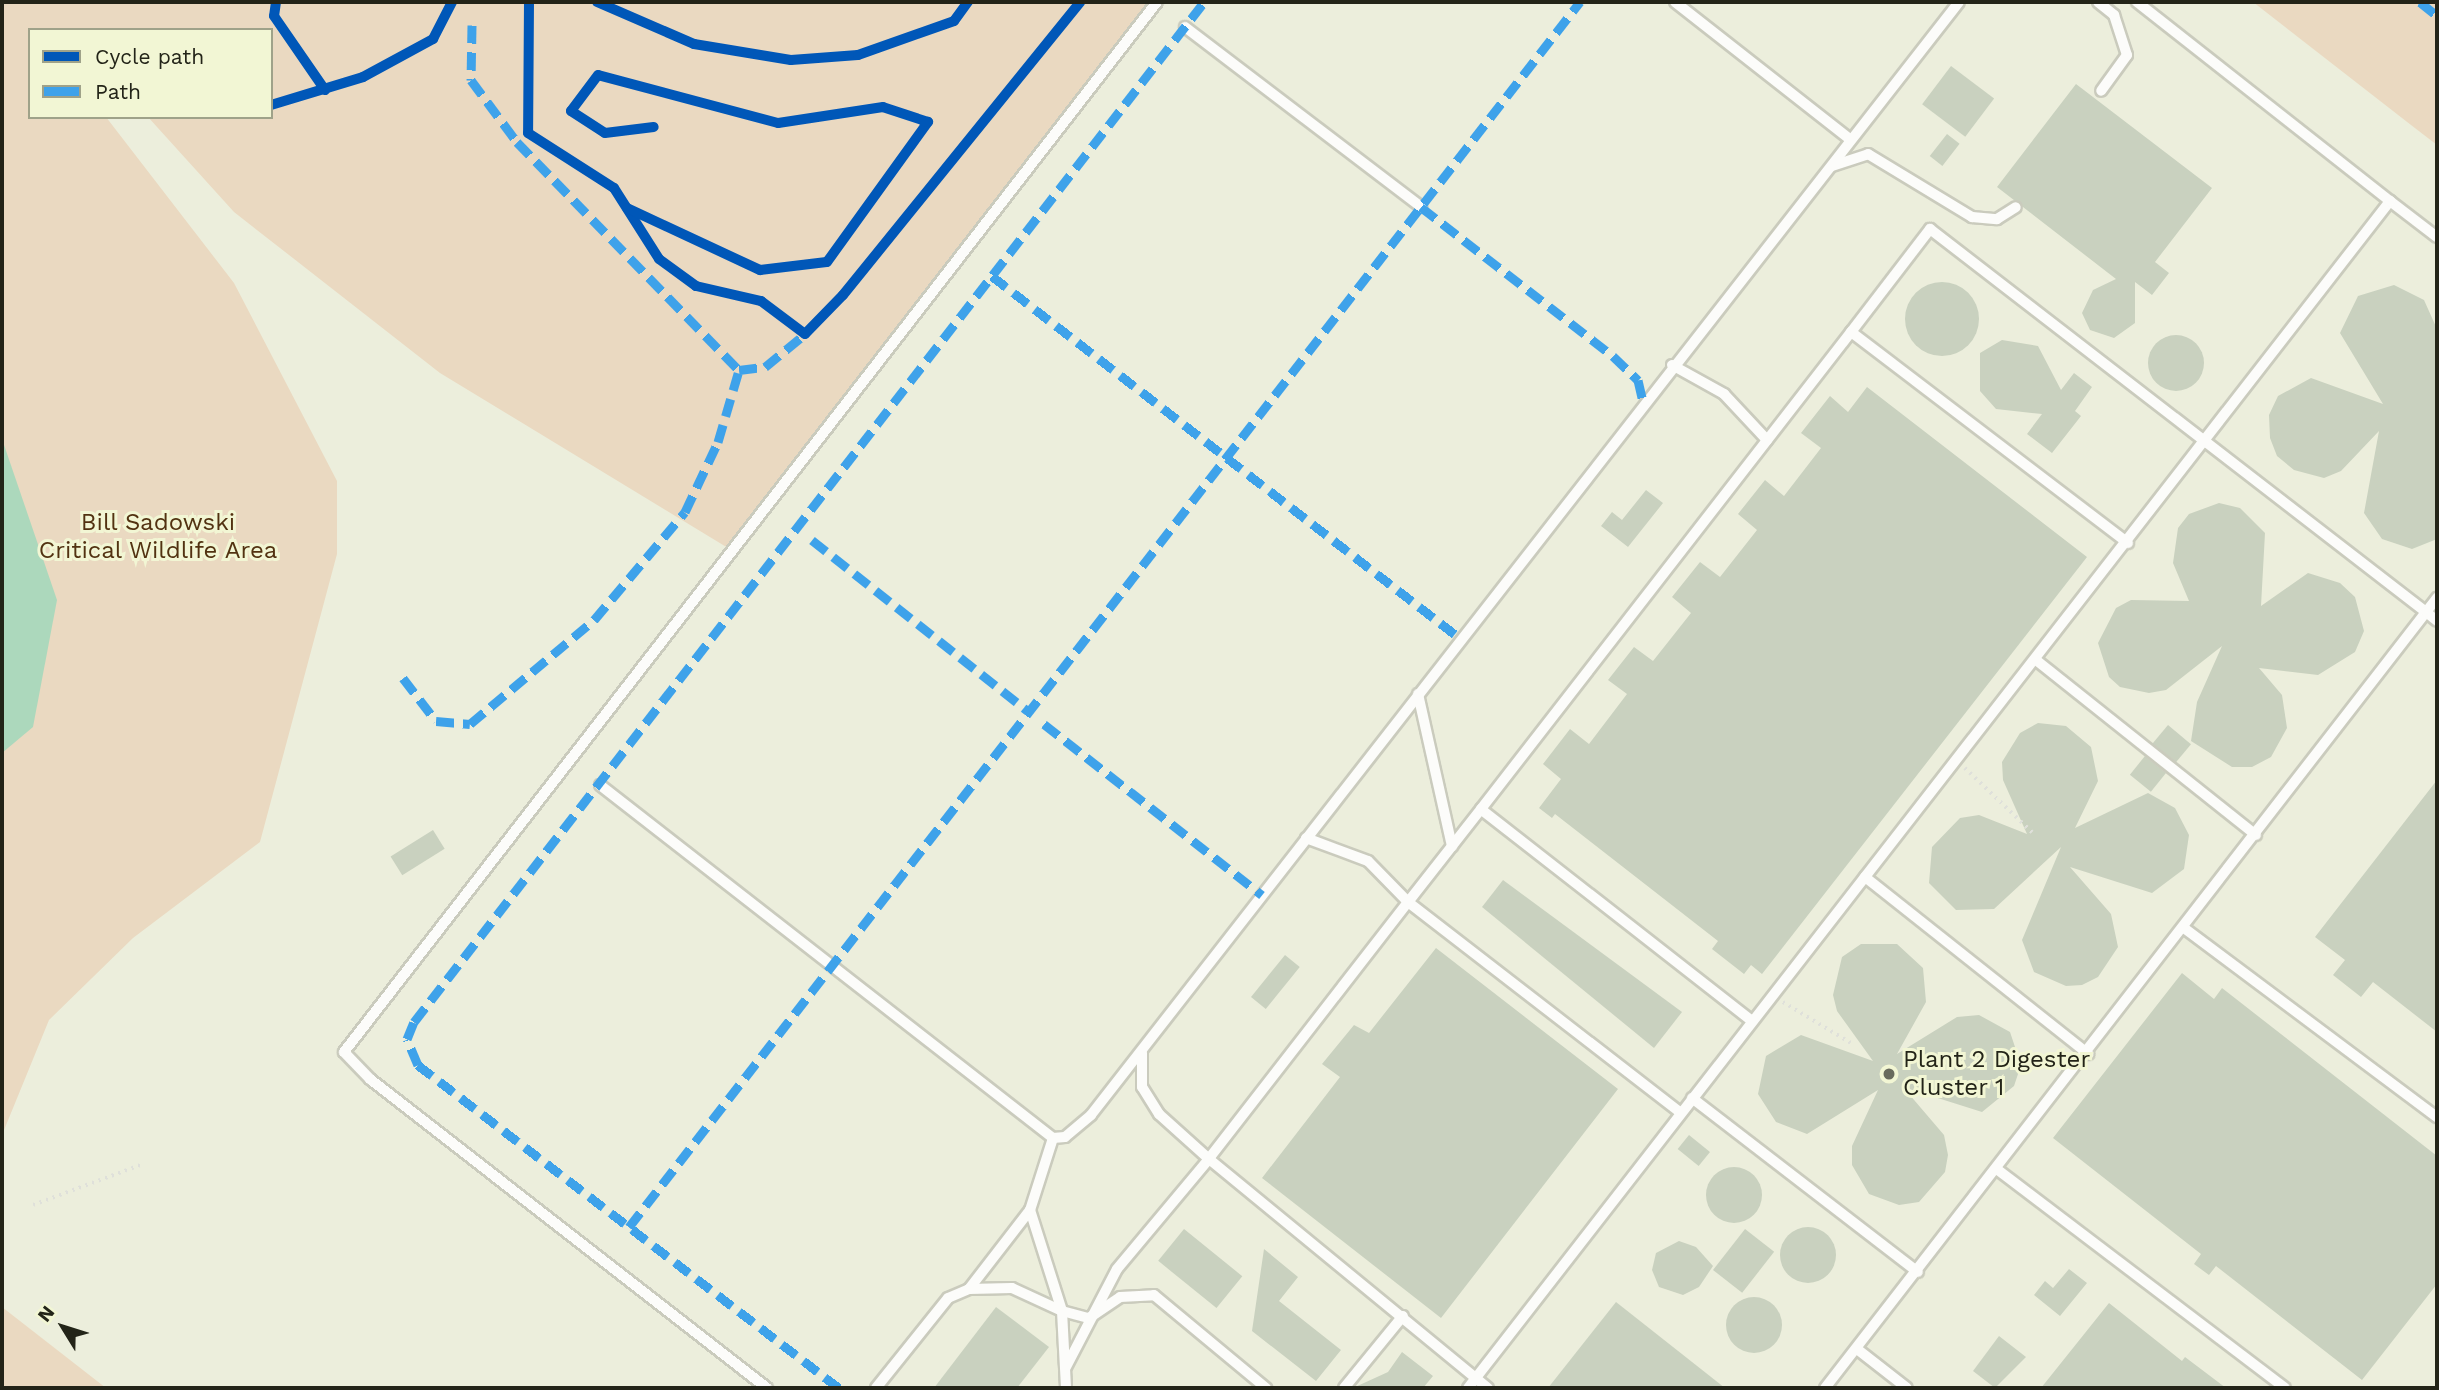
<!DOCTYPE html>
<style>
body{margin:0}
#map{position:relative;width:2439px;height:1390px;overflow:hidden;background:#eceedc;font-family:"Work Sans",sans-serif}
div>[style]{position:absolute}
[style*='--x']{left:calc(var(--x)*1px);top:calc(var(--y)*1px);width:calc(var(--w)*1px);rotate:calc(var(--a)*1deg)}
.green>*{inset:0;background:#ead9c1}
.water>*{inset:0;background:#acd8bc}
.building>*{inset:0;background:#c9d1bf;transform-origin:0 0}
.round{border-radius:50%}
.path>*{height:3.5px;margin-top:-1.75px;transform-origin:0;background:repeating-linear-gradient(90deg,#dfe0da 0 2px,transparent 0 7px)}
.roads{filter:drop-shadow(2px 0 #cacbbd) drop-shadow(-2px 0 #cacbbd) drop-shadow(0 2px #cacbbd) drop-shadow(0 -2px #cacbbd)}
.service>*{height:10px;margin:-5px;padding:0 5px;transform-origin:5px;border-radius:5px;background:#fcfcfa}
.quiet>*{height:9px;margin-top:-4.5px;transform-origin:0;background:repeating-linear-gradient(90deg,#3ea2ea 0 18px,transparent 0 27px)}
.cycleway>*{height:10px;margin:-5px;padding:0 5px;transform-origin:5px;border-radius:5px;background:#0057b8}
.dots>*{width:19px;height:19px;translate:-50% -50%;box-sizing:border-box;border:4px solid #f2f6d4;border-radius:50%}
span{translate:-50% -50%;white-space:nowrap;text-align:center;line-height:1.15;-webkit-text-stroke:6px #f2f6d4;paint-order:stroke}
.park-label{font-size:24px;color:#523211}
.poi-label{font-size:24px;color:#232418}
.left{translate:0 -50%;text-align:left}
.frame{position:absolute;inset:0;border:4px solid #232418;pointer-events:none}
.legend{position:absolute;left:28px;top:28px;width:245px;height:91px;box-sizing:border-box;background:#f2f6d4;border:2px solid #9fa289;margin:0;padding:9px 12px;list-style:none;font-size:21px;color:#232418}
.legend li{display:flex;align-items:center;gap:14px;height:35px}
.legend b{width:35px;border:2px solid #9fa289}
.north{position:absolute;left:28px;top:1292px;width:70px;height:70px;-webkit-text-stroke:5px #f2f6d4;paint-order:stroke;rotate:308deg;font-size:19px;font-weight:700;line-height:28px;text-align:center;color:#232418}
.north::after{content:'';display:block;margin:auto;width:24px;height:32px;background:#232418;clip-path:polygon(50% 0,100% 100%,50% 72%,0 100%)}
</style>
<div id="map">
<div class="green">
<div style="clip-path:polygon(2px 2px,1150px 2px,728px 548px,440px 373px,234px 212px,148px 117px,271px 117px,271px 30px,30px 30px,30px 117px,106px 117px,234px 283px,337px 481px,337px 554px,260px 842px,133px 938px,49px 1020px,2px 1135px)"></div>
<div style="clip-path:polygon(2253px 2px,2437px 2px,2437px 145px,2411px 125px)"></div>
<div style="clip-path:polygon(2px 1307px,106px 1388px,2px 1388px)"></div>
</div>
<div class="water">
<div style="clip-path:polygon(2px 439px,57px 600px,33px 727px,2px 753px)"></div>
</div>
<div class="building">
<div style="left:1951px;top:66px;width:54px;height:48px;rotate:37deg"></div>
<div style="clip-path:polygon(2076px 84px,2212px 188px,2155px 262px,2169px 273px,2152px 295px,2135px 282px,2135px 323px,2114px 338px,2090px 330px,2082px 313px,2093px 290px,2116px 279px,1997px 187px)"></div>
<div style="left:1947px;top:134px;width:16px;height:28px;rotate:38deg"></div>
<div class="round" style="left:1905px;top:282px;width:74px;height:74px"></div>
<div style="clip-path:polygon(2394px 285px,2424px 300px,2437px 329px,2437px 539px,2412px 549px,2382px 539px,2364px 513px,2379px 431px,2341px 471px,2324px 478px,2294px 470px,2277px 456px,2270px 438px,2269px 415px,2278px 396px,2311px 378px,2383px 404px,2340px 333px,2358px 296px)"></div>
<div class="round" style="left:2148px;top:335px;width:56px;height:56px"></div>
<div style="clip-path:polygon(2002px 340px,2038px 346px,2061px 390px,2074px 373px,2092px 387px,2075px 411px,2081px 416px,2052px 453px,2027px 434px,2042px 414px,1996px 409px,1980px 391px,1980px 353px)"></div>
<div style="clip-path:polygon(1867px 387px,2087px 557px,1762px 974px,1751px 965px,1744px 974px,1712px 949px,1718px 941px,1555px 814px,1552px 818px,1539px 808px,1561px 779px,1543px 764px,1570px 729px,1589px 744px,1627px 694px,1608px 680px,1634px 647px,1653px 661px,1691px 613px,1672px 597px,1700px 562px,1720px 577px,1757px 530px,1738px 514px,1765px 480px,1784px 496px,1821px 448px,1801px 433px,1830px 396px,1848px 412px)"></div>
<div style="clip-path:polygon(1646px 490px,1663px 503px,1628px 547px,1601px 526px,1612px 512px,1622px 520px)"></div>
<div style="clip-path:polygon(2219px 503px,2240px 508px,2265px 533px,2261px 606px,2308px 573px,2340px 583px,2355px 597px,2364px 631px,2355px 652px,2318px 675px,2259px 668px,2282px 695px,2287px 728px,2271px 757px,2252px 767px,2232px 767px,2191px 741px,2197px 702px,2222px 646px,2166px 690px,2149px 693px,2120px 687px,2109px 677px,2098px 643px,2116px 608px,2131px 600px,2189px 601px,2173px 563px,2178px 528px,2189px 514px)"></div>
<div style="clip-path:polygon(2038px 723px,2066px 726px,2091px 747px,2098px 781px,2075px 828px,2148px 793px,2175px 808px,2189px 835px,2184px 869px,2152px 893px,2070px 867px,2111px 914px,2118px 947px,2098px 977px,2082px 985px,2066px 986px,2034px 972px,2022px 940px,2061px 847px,1994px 909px,1956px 910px,1929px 883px,1932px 847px,1960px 818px,1979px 815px,2027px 834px,2003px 780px,2002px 762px,2020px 733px)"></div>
<div style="left:2168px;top:725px;width:30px;height:24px;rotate:40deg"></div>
<div style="left:2145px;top:756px;width:27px;height:24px;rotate:39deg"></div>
<div style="clip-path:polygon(2437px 780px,2437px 1032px,2373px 982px,2361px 997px,2333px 975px,2345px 960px,2315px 937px)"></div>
<div style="left:433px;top:830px;width:22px;height:50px;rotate:58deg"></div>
<div style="clip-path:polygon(1503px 880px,1682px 1012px,1654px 1048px,1482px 907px)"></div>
<div style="clip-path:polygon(1861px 944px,1897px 944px,1923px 968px,1926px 1002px,1897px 1054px,1957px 1017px,1979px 1015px,2010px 1032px,2021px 1065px,2014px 1086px,1982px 1112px,1903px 1087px,1944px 1135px,1948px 1155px,1945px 1172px,1919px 1202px,1899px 1205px,1869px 1194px,1852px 1165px,1852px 1146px,1878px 1090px,1807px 1134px,1776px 1122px,1758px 1094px,1766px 1056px,1801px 1035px,1873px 1061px,1837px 1011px,1833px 995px,1842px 957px)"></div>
<div style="clip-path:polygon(1436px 948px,1618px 1089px,1441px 1318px,1262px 1178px,1340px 1077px,1322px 1064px,1354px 1025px,1369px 1033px)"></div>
<div style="left:1285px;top:955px;width:19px;height:54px;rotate:39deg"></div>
<div style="clip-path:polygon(2182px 973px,2214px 999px,2222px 988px,2437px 1156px,2437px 1284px,2362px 1380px,2216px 1266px,2209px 1275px,2194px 1264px,2201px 1254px,2053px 1138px)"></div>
<div style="left:1689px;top:1135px;width:27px;height:18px;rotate:39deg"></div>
<div class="round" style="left:1706px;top:1167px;width:56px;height:56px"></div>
<div class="round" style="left:1780px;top:1227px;width:56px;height:56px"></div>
<div style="left:1184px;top:1229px;width:75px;height:41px;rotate:39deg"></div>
<div style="left:1745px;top:1229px;width:37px;height:52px;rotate:38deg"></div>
<div style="clip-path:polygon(1679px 1241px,1696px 1247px,1713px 1266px,1699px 1287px,1683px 1295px,1659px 1287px,1652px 1270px,1656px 1253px)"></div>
<div style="clip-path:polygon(1264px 1249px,1298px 1277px,1279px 1301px,1341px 1350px,1316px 1381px,1252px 1331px)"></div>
<div style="clip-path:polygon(2069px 1269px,2087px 1283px,2060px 1316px,2034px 1295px,2045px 1281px,2053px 1288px)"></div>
<div class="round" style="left:1726px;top:1297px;width:56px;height:56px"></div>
<div style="clip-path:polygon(1616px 1302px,1725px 1388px,1548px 1388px)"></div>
<div style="clip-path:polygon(2109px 1303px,2182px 1361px,2185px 1357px,2226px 1388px,2041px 1388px)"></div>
<div style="clip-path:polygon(996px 1307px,1049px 1347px,1017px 1388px,934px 1388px)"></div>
<div style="clip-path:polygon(1999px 1336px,2026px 1357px,1995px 1388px,1973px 1371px)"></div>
<div style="clip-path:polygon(1402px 1352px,1433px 1376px,1423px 1388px,1353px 1388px,1388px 1372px)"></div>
</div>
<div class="path">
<div style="--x:1965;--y:768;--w:93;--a:43.7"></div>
<div style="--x:1783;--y:1002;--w:79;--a:31.1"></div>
<div style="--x:33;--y:1205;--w:117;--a:-20.4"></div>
</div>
<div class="roads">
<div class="service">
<div style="--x:1675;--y:2;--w:222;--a:38.1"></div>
<div style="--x:2098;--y:2;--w:21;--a:39"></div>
<div style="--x:2114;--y:15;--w:42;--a:72"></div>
<div style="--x:2127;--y:55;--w:44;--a:125.8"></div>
<div style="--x:1185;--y:27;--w:297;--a:37.3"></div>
<div style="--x:1832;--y:166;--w:38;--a:-18"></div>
<div style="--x:1868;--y:154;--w:122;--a:31.2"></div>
<div style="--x:1972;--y:217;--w:25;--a:5"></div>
<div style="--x:1997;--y:219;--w:22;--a:-32"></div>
<div style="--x:2390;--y:201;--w:59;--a:37.5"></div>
<div style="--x:1672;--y:365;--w:60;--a:29.1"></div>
<div style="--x:1724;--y:394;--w:63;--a:46.9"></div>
<div style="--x:2128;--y:543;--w:348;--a:-142.7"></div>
<div style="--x:1851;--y:332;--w:130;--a:-52.5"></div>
<div style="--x:1930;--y:229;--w:627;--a:37.67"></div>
<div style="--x:2426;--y:612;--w:18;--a:-52"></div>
<div style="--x:2036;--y:660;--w:281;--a:38.5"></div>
<div style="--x:1418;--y:694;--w:156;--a:77.4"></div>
<div style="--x:600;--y:785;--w:574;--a:37.93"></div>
<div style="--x:1053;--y:1138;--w:12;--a:-5"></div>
<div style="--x:1065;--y:1137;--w:34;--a:-40"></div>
<div style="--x:1091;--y:1115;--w:1411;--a:-52.05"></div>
<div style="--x:1481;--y:809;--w:118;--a:128.1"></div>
<div style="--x:1408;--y:902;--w:344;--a:37.7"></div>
<div style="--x:1306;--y:838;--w:66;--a:20.4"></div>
<div style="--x:1368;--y:861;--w:57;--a:45.7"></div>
<div style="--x:1408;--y:902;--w:325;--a:127.8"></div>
<div style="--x:1209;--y:1159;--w:361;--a:39.4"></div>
<div style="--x:1865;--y:877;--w:285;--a:38.4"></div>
<div style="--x:2184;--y:928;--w:316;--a:36.8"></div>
<div style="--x:1752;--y:1021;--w:344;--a:-142"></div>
<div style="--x:1481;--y:809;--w:604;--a:-52.2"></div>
<div style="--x:1692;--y:1098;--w:285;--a:37.6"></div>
<div style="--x:1053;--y:1138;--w:76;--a:107.7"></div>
<div style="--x:1030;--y:1210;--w:106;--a:72.4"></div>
<div style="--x:1062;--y:1311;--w:28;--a:15"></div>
<div style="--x:1089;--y:1318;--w:37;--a:-34"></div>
<div style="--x:1120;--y:1297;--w:34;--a:-3"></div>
<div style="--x:1154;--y:1295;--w:146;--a:39.7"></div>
<div style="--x:1998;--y:1170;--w:360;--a:37.2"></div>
<div style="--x:969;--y:1289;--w:100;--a:-52.3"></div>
<div style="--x:1857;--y:1349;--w:63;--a:38"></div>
<div style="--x:1066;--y:1367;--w:110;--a:-62.5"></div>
<div style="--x:1117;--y:1269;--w:143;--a:-50.1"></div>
<div style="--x:1209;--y:1159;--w:67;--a:-138"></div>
<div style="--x:1159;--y:1114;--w:32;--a:-122"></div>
<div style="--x:1142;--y:1087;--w:34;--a:-90"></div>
<div style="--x:767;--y:1388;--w:503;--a:-142.11"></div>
<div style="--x:370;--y:1079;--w:37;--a:-134"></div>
<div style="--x:344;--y:1052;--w:1328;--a:-52.25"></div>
<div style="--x:876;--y:1388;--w:115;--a:-51.3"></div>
<div style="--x:948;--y:1298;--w:23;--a:-23"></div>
<div style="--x:969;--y:1289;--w:43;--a:-1.3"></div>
<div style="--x:1012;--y:1288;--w:55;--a:24.7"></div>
<div style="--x:1062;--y:1311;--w:77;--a:87"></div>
<div style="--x:1344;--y:1388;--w:93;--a:-50.7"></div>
<div style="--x:1468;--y:1388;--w:1503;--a:-52.16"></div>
<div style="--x:2390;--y:201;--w:322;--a:-141.8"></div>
<div style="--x:1825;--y:1388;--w:982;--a:-52.24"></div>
<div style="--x:2426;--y:612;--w:14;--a:39"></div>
</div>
</div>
<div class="quiet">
<div style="--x:2420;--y:2;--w:22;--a:39"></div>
<div style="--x:472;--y:25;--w:55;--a:91"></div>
<div style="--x:471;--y:80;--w:77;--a:53.4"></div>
<div style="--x:517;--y:142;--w:318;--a:45.8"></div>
<div style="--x:739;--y:370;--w:26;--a:-7"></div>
<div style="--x:765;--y:367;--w:52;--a:-39.5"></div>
<div style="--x:1421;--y:207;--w:243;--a:37.8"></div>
<div style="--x:1613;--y:356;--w:35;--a:44"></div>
<div style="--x:1638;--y:380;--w:22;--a:77"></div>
<div style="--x:992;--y:276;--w:593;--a:37.74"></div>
<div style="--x:812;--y:540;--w:275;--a:38.4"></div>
<div style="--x:403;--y:678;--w:54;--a:52.5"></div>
<div style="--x:436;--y:721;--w:34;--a:5"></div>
<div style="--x:470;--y:724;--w:162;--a:-40"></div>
<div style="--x:594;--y:620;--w:141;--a:-49.9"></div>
<div style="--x:685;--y:512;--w:77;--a:-64.8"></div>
<div style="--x:718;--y:442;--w:75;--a:-73.7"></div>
<div style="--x:1044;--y:724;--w:277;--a:38.1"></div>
<div style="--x:629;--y:1227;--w:1551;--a:-52.18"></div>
<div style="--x:839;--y:1388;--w:531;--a:-142.5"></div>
<div style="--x:418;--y:1065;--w:28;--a:-113"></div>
<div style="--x:407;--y:1039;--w:18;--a:-68"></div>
<div style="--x:414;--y:1022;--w:1290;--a:-52.24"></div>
</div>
<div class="cycleway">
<div style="--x:276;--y:2;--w:14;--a:98"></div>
<div style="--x:274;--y:16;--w:90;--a:55.4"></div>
<div style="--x:529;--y:2;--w:131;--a:90.4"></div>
<div style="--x:528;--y:133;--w:102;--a:32.6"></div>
<div style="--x:614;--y:188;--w:84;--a:57.6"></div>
<div style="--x:659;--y:259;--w:46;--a:36.1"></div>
<div style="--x:696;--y:286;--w:67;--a:13"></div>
<div style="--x:761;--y:301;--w:55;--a:36.9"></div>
<div style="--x:805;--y:334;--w:54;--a:-45.7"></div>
<div style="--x:843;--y:295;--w:377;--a:-51"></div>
<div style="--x:597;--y:2;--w:106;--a:23.4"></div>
<div style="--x:694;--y:44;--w:98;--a:9.4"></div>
<div style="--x:791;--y:60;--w:67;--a:-4.3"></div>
<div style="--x:858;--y:55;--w:102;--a:-19.5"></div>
<div style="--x:954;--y:21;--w:24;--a:-54"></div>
<div style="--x:271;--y:105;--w:96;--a:-16.9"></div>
<div style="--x:363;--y:77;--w:80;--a:-28.5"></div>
<div style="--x:433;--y:39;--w:42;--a:-62.8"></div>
<div style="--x:627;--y:208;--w:147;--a:25"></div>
<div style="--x:760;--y:270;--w:67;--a:-6.8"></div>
<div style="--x:827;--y:262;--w:173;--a:-54.2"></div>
<div style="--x:928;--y:122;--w:47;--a:-161.6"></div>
<div style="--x:883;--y:107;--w:106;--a:171.3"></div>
<div style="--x:778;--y:123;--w:186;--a:-165.1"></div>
<div style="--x:598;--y:75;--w:45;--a:126.9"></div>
<div style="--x:571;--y:111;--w:40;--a:32.9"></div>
<div style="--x:605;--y:133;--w:49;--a:-7"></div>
</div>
<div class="dots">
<div style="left:1889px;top:1074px;background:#696b5d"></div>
</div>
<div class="park-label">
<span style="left:158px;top:537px">Bill Sadowski<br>Critical Wildlife Area</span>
</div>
<div class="poi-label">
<span class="left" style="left:1903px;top:1074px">Plant 2 Digester<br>Cluster 1</span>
</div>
<div class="frame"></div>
<ul class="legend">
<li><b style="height:9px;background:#0057b8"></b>Cycle path</li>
<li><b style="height:9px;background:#3ea2ea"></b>Path</li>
</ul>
<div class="north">N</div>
</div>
